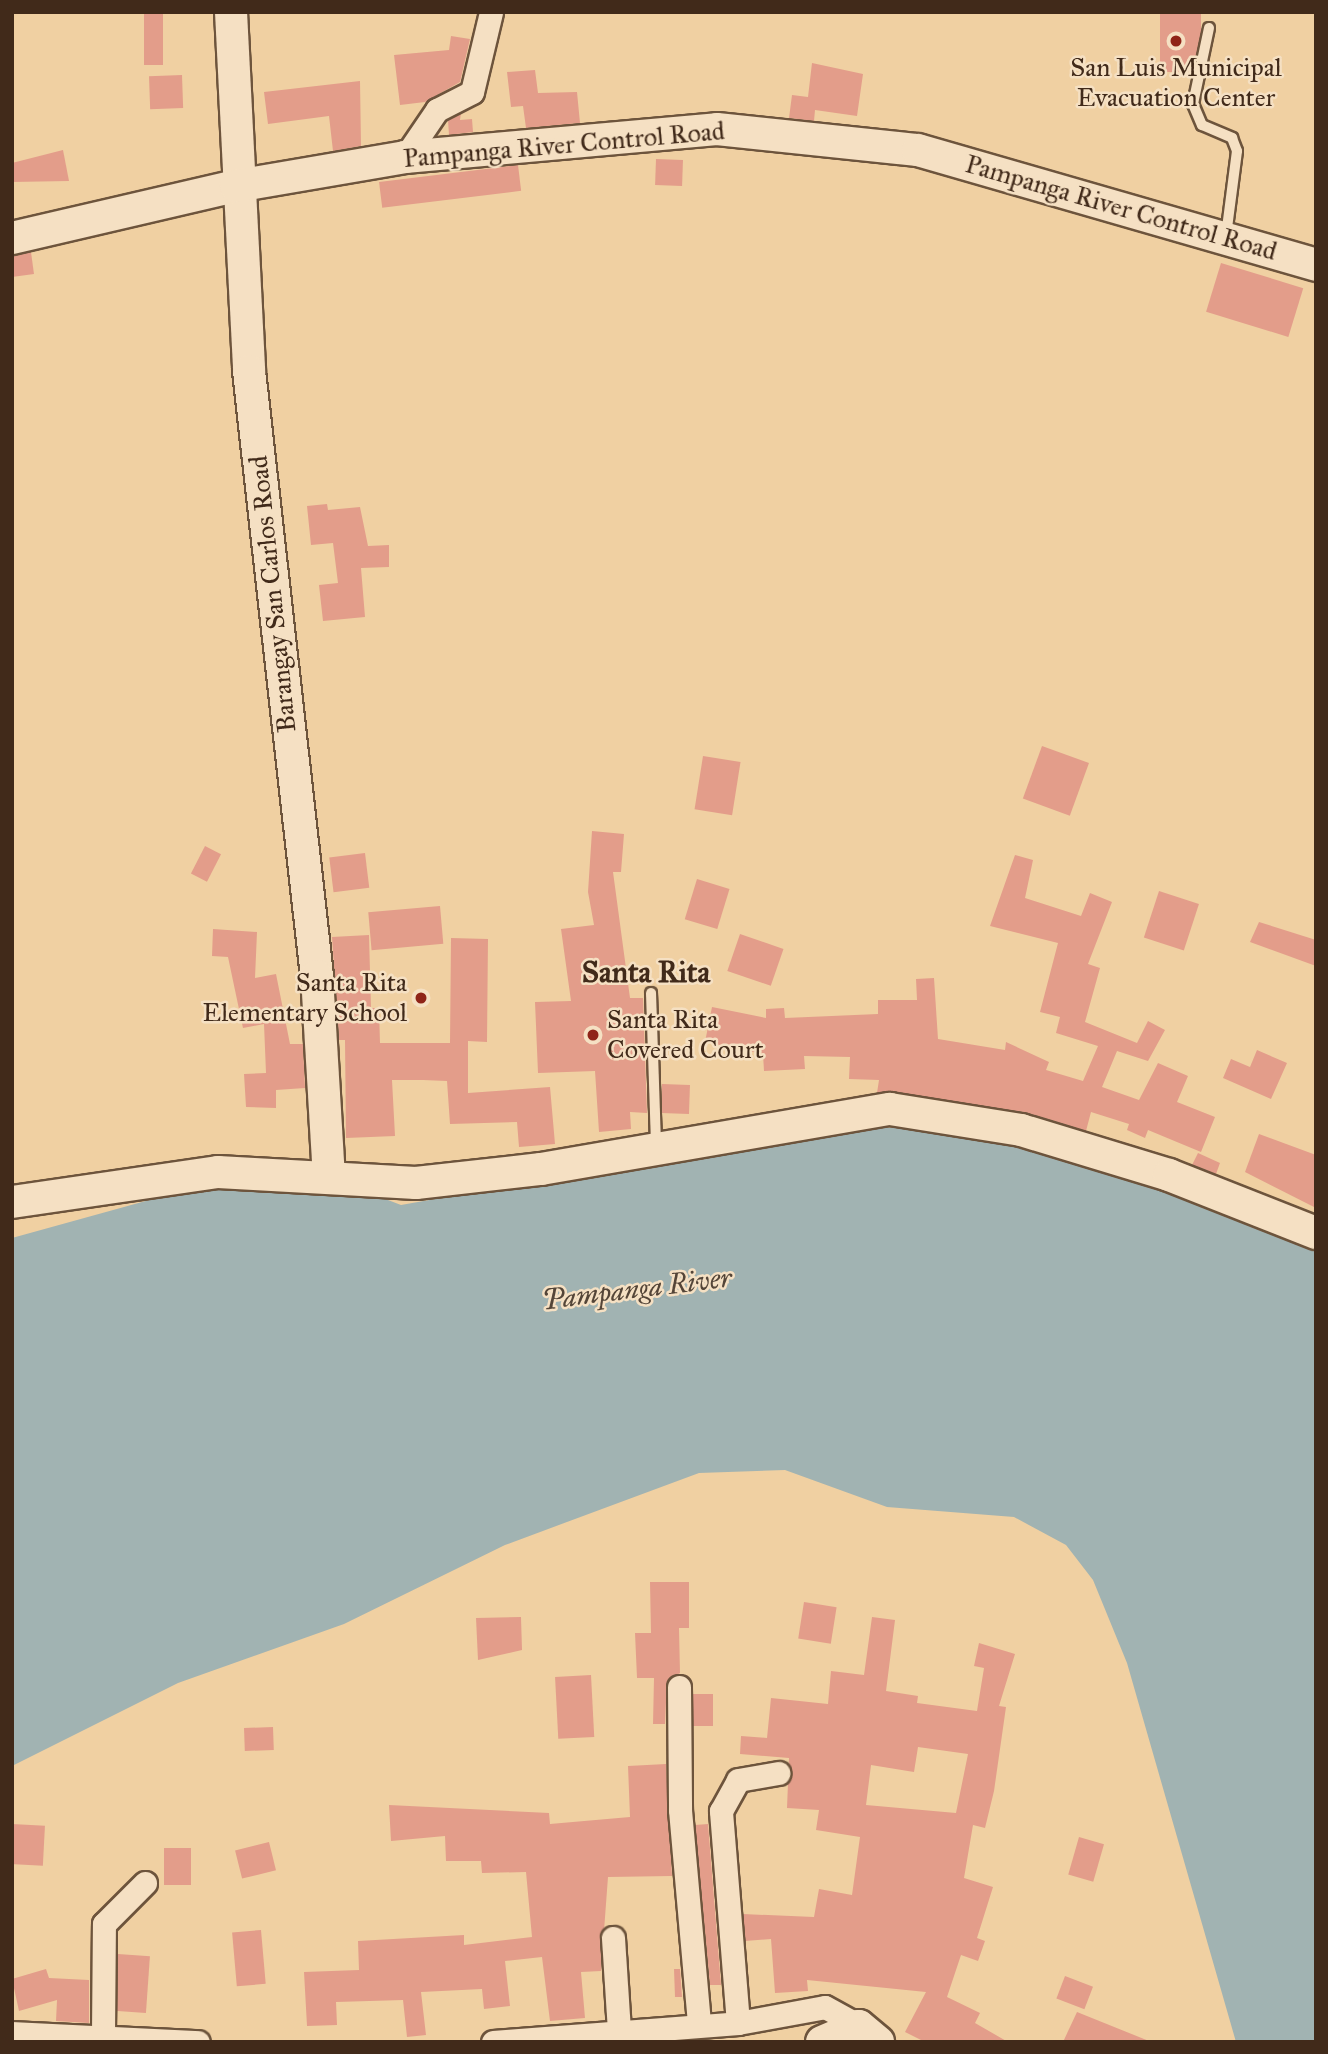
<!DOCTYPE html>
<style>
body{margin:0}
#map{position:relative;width:1328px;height:2054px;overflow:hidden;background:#f0d0a2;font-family:"IM FELL Great Primer",serif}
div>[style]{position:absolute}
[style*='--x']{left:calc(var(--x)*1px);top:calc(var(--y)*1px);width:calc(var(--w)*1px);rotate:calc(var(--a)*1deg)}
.water>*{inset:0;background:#a1b3b2}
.building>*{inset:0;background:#e39d8a;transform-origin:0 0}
.roads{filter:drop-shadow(2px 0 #6d543c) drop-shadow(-2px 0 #6d543c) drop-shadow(0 2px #6d543c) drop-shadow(0 -2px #6d543c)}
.lane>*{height:10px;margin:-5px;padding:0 5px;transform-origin:5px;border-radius:5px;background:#f5e0c3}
.street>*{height:23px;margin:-11.5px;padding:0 11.5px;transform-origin:11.5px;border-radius:11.5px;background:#f5e0c3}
.secondary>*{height:32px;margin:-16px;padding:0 16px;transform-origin:16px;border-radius:16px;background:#f5e0c3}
.dots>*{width:19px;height:19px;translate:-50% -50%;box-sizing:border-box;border:4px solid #f5e0c3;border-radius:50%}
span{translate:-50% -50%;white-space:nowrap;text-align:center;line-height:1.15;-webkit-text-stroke:5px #f5e0c3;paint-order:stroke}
.poi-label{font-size:26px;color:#412a1a}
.right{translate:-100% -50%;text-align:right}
.left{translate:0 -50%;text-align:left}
.street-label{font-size:26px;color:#412a1a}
.water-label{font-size:28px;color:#544538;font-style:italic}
.quarter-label{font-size:30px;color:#412a1a;font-weight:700}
.frame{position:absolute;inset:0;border:14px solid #412a1a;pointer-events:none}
</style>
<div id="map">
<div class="water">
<div style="clip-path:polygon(918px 1127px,1069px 1153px,1316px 1252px,1316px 2042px,1236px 2042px,1127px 1663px,1093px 1580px,1066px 1545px,1014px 1517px,887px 1507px,785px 1470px,699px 1473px,505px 1545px,344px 1624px,178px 1683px,12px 1766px,12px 1238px,189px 1189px,271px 1182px,367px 1192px,401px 1205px,831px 1129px)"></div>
</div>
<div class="building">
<div style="left:144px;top:12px;width:19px;height:53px"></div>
<div style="left:1160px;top:12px;width:41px;height:60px"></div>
<div style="clip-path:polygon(451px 36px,470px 39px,460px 82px,425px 102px,400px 105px,394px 55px,449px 50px)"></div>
<div style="clip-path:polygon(812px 63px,863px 74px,857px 116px,815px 110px,814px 121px,789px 118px,792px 95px,808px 97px)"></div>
<div style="clip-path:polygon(535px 70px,538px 93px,577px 92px,580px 123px,526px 128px,523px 106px,511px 107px,507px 72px)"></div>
<div style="left:182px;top:75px;width:33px;height:33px;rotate:88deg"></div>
<div style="clip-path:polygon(360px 81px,361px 146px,333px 151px,329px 116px,268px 124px,264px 92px)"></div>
<div style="clip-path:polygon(461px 113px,460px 120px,472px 119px,473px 132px,449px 135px,448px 120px)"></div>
<div style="clip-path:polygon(63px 150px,69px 181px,12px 182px,12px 163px)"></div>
<div style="left:656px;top:159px;width:27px;height:26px;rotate:2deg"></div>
<div style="left:518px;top:165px;width:26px;height:140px;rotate:83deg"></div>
<div style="clip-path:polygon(31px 252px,34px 274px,12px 277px,12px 256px)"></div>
<div style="left:1221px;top:263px;width:86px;height:51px;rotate:17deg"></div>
<div style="clip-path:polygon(327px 504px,328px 510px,360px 507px,368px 546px,389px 545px,389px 567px,361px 568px,365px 617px,323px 621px,319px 585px,338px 583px,333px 543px,311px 545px,307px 506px)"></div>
<div style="left:1042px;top:746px;width:50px;height:56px;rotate:20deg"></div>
<div style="left:703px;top:756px;width:38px;height:54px;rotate:9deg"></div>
<div style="clip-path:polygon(592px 831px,624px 834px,621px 872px,613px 872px,630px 998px,643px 998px,647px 1113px,630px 1112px,631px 1129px,599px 1132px,595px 1071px,538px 1073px,535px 1002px,571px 1001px,561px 929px,594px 925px,588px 892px)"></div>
<div style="left:205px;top:846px;width:18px;height:31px;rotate:27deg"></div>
<div style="left:365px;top:853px;width:35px;height:36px;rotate:83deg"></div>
<div style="clip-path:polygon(1015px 855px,1033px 860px,1025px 898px,1081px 916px,1090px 893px,1112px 902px,1088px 964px,1100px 968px,1085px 1022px,1137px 1043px,1148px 1021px,1165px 1030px,1148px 1061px,1117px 1051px,1102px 1087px,1139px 1100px,1158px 1063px,1188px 1076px,1177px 1102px,1215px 1117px,1201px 1152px,1148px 1130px,1145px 1138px,1127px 1130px,1129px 1124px,1091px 1112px,1086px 1131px,1024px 1112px,877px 1093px,879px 1080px,849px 1079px,850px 1057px,804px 1056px,805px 1069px,764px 1071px,763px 1054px,705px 1042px,712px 1007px,766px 1018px,766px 1009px,784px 1008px,785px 1018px,878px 1014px,878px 1000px,917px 1000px,916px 979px,934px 978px,938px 1039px,1005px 1050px,1006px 1042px,1049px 1062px,1046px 1070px,1083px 1081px,1098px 1046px,1056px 1033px,1060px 1017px,1040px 1012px,1058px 943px,990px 926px)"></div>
<div style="left:697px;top:879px;width:34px;height:42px;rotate:17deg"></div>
<div style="left:1159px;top:891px;width:42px;height:49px;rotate:18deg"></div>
<div style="left:440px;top:906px;width:38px;height:72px;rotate:85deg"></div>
<div style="clip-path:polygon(1259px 922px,1316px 940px,1316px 966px,1250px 942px)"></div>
<div style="clip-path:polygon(213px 929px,257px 932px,255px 978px,276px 974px,290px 1044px,303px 1044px,305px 1088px,276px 1090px,276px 1108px,246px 1107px,244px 1074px,266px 1073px,264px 1024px,243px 1028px,228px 957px,212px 956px)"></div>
<div style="left:740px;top:934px;width:46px;height:39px;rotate:19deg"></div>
<div style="clip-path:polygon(369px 935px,371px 1008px,379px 1008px,380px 1043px,450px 1043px,451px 938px,488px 939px,487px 1042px,468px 1041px,468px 1093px,550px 1087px,555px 1144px,519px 1147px,517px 1122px,450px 1124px,447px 1081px,423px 1080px,392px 1080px,395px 1136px,346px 1138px,345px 1040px,339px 1040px,332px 937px)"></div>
<div style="clip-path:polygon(1257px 1050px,1287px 1063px,1271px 1099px,1223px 1078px,1231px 1059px,1250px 1067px)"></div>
<div style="left:662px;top:1084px;width:28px;height:29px;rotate:2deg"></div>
<div style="clip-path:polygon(1259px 1134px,1316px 1155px,1316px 1208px,1245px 1172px)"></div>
<div style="clip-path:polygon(1198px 1153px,1220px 1163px,1216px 1174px,1192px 1165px)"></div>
<div style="clip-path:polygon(650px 1582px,689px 1582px,689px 1628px,679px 1628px,680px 1673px,667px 1681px,665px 1724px,653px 1724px,654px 1678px,637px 1678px,635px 1633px,651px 1633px)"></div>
<div style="left:804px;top:1602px;width:33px;height:37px;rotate:9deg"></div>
<div style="clip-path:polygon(521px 1617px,522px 1650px,478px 1660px,476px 1618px)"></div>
<div style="clip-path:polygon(evenodd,872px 1617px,895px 1620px,886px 1691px,918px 1696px,917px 1703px,977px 1711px,984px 1668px,974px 1666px,979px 1643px,1015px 1654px,999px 1706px,1006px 1707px,994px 1791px,985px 1828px,973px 1825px,964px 1878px,993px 1887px,977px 1938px,985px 1941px,978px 1961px,961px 1955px,947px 1997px,980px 2013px,975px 2023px,1008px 2042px,925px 2042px,905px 2032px,926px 1992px,807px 1980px,808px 1991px,775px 1993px,771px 1939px,745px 1941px,743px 1914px,814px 1917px,819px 1889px,852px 1895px,860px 1837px,816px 1830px,819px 1810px,787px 1808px,789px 1758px,740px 1754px,741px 1736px,767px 1738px,771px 1698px,828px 1704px,831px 1671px,864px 1675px,872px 1617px,918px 1747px,968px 1754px,956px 1813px,866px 1805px,871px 1765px,914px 1772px,918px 1747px)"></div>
<div style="left:591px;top:1675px;width:62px;height:36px;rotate:87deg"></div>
<div style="left:693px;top:1694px;width:20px;height:32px"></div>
<div style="left:273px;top:1727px;width:23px;height:29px;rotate:88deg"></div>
<div style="clip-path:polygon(666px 1764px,672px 1876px,608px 1877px,601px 1971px,581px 1972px,585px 2018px,550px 2021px,542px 1957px,505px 1961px,510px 2006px,484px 2009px,482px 1989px,421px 1992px,426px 2035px,407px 2037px,403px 2000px,336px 2002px,337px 2025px,307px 2026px,304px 1972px,359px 1970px,358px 1941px,464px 1935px,464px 1945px,532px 1937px,526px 1872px,482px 1873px,481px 1861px,446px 1861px,445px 1836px,391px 1841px,389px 1805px,549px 1813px,550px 1824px,630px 1817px,628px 1766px)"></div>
<div style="left:12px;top:1824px;width:33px;height:40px;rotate:3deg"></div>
<div style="clip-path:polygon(708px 1824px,721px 1985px,710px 1985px,695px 1825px)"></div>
<div style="left:1079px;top:1837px;width:26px;height:39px;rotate:16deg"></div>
<div style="left:269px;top:1842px;width:29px;height:35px;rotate:76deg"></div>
<div style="left:164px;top:1848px;width:27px;height:37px"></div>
<div style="left:261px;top:1930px;width:54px;height:29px;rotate:85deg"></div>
<div style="left:118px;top:1954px;width:32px;height:57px;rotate:4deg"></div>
<div style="clip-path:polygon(46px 1969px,49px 1978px,89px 1980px,89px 2023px,56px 2021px,57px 2000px,19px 2011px,12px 1979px)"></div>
<div style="clip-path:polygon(674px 1969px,680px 1969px,682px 1997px,675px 1997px)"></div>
<div style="left:1065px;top:1976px;width:30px;height:24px;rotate:21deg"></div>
<div style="clip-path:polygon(1077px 2012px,1149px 2041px,1149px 2042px,1063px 2042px)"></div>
</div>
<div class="roads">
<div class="lane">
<div style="--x:1209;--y:28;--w:78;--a:101.9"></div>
<div style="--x:1193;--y:104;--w:23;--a:67"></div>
<div style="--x:1202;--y:125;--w:33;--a:23"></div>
<div style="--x:1232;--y:138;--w:14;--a:69"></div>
<div style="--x:1237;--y:151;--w:86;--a:97.4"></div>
<div style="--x:651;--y:993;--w:154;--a:88.1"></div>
</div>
<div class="street">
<div style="--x:405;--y:157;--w:57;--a:-55.8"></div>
<div style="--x:437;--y:110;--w:39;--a:-27"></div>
<div style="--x:472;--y:92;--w:82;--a:-76.6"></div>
<div style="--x:679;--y:1687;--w:123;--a:89.5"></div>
<div style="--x:680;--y:1810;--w:216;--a:84.9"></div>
<div style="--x:613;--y:1938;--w:92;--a:86.3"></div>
<div style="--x:738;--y:2023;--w:213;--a:-94.6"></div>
<div style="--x:721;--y:1811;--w:35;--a:-61"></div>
<div style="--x:738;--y:1780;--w:41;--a:-9.9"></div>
<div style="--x:12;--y:2033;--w:186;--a:2.8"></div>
<div style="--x:103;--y:2033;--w:109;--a:-89.5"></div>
<div style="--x:104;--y:1924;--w:58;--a:-45"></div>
<div style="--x:493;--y:2042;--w:246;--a:-4.4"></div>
<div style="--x:738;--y:2023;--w:88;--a:-10.4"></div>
<div style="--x:825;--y:2007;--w:39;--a:29"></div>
</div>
<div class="secondary">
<div style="--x:231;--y:12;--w:359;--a:87.1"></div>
<div style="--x:249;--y:371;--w:609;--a:83.59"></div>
<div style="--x:317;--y:976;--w:200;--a:86.6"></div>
<div style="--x:12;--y:238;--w:230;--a:-13.1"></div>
<div style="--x:236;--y:186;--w:171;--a:-9.7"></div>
<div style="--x:405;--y:157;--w:313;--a:-5.1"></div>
<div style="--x:717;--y:129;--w:202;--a:6"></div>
<div style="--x:918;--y:150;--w:414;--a:16.1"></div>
<div style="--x:12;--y:1202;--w:208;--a:-8.3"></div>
<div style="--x:218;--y:1172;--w:198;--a:3.2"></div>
<div style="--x:416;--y:1183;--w:126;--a:-6.4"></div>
<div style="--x:541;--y:1169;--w:354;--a:-9.8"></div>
<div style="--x:890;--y:1109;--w:133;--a:9.1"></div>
<div style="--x:1021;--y:1130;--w:155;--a:16.9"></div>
<div style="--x:1169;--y:1175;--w:158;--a:21.5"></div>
<div style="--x:822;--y:2042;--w:40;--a:-23.4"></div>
<div style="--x:859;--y:2026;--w:25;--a:40"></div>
</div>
</div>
<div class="dots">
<div style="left:1176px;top:41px;background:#8f2418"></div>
<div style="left:421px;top:998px;background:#8f2418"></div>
<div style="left:593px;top:1035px;background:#8f2418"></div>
</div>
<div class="poi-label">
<span style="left:1176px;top:83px">San Luis Municipal<br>Evacuation Center</span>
<span class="right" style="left:407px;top:998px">Santa Rita<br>Elementary School</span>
<span class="left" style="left:607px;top:1035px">Santa Rita<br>Covered Court</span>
</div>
<div class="street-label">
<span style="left:564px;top:145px;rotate:-5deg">Pampanga River Control Road</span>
<span style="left:1121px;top:208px;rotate:16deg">Pampanga River Control Road</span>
<span style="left:273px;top:594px;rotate:-96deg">Barangay San Carlos Road</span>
</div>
<div class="water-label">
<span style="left:637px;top:1289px;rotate:-7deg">Pampanga River</span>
</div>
<div class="quarter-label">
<span style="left:646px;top:972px">Santa Rita</span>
</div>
<div class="frame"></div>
</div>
